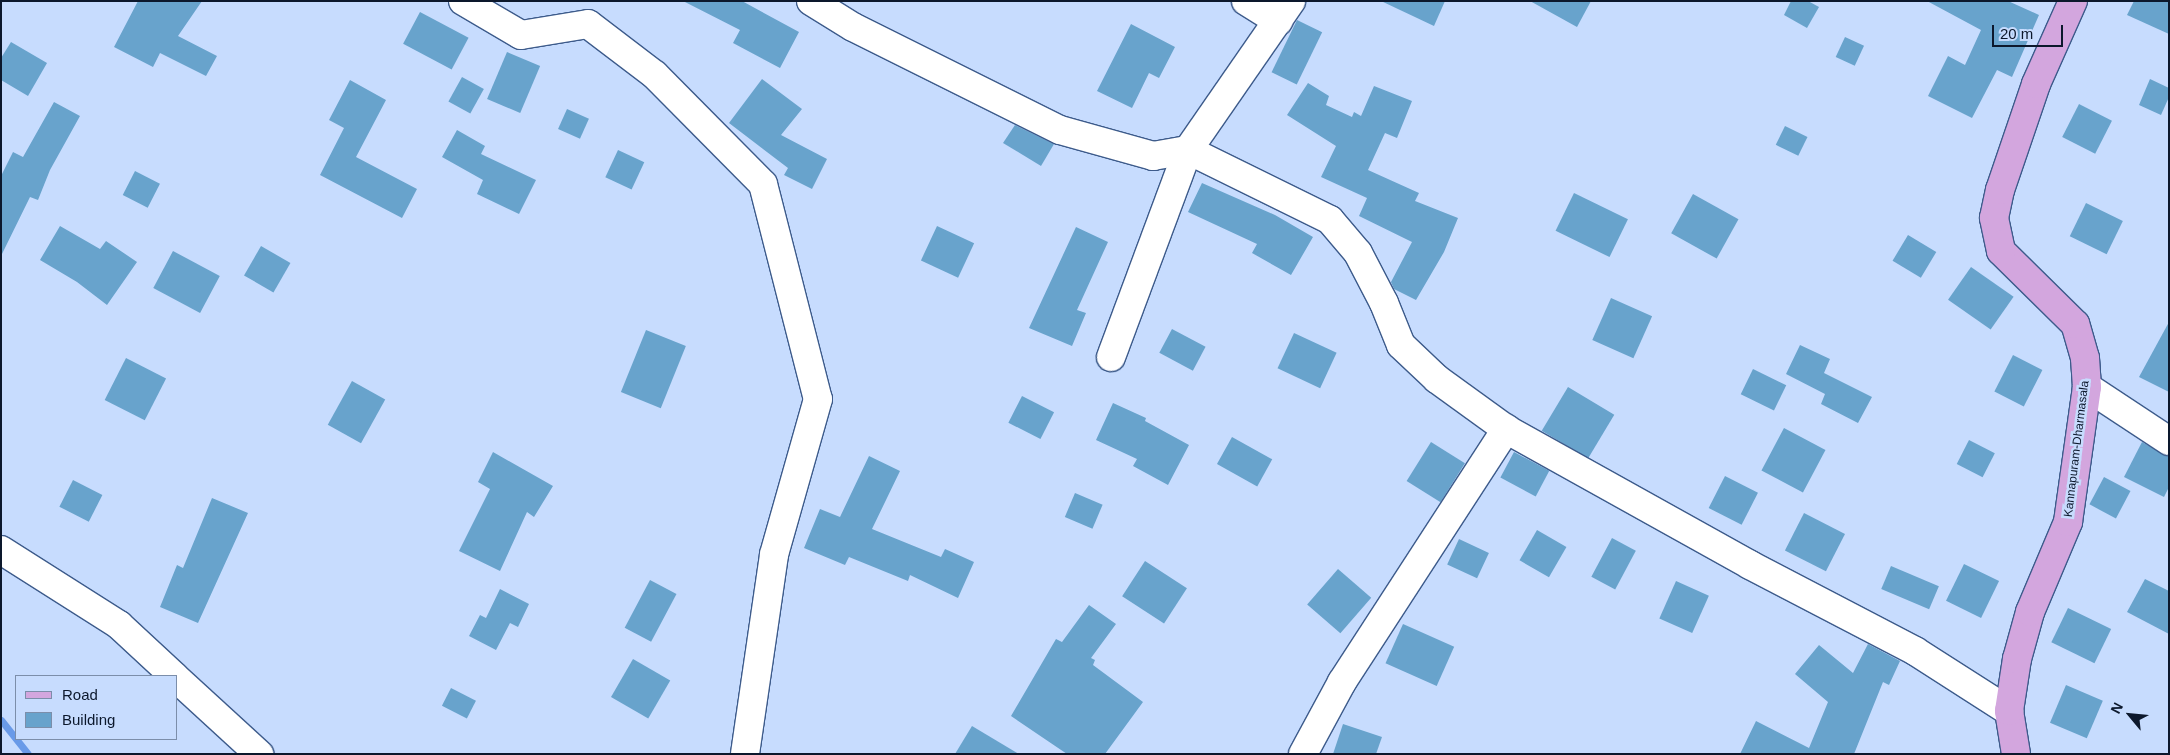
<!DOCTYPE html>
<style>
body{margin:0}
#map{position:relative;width:2170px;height:755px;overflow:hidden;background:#c7dcfe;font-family:Arial,sans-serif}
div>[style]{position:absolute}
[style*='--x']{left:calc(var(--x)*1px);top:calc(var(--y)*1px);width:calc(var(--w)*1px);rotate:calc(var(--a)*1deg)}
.stream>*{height:7px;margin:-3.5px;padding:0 3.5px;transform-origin:3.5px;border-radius:3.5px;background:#699ae8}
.building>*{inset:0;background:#68a3cc;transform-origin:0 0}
.roads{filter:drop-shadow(1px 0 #3d5b8b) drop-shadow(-1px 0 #3d5b8b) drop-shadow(0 1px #3d5b8b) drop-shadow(0 -1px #3d5b8b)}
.minor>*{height:28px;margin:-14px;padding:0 14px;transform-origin:14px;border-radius:14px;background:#fff}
.major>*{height:28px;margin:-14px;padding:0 14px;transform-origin:14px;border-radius:14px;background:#d3a6de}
span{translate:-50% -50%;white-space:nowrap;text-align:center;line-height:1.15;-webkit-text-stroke:5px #c7dcfe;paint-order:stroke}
.street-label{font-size:12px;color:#0c182c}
.frame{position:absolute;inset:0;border:2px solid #0c182c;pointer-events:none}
.legend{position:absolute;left:15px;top:675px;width:162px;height:65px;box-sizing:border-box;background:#c7dcfe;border:1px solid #7c8eaa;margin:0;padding:6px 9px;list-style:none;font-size:15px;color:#0c182c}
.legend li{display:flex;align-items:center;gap:10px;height:25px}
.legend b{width:25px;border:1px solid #7c8eaa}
.north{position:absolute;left:2105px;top:690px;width:50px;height:50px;-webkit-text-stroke:4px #c7dcfe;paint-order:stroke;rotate:298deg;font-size:14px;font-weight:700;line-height:20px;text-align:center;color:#0c182c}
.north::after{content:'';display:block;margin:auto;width:18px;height:22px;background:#0c182c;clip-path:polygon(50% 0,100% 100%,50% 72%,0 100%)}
.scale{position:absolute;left:1992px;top:25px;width:71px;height:22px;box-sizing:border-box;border:2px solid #0c182c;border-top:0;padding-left:6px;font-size:15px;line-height:18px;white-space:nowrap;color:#0c182c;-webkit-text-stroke:4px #c7dcfe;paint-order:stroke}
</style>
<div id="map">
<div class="stream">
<div style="--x:1;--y:720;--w:43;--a:51.5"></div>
</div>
<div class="building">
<div style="clip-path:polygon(138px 1px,202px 1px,178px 36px,217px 56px,206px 76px,160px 53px,153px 67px,114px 47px)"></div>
<div style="clip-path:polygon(683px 1px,742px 1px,799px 32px,780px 68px,733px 43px,740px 30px)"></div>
<div style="clip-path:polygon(1381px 1px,1445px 1px,1434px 26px)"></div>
<div style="clip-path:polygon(1530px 1px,1591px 1px,1577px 27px)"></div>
<div style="clip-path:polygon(1791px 1px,1808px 1px,1819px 7px,1807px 28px,1784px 15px)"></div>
<div style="clip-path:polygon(1927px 1px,2008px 1px,2039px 15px,2012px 77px,1997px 70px,1972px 118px,1928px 96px,1948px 56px,1965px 65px,1981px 30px)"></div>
<div style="clip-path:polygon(2134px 1px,2169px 1px,2169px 34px,2127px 15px)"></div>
<div style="left:420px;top:12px;width:55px;height:36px;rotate:28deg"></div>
<div style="left:1297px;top:20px;width:28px;height:58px;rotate:26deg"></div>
<div style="clip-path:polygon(1131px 24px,1175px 47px,1159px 78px,1149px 73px,1132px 108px,1097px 91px)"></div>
<div style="left:1845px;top:37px;width:21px;height:22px;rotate:25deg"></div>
<div style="clip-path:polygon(11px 42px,47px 63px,28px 96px,1px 80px,1px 58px)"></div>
<div style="left:507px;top:52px;width:36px;height:51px;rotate:23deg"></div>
<div style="left:462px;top:77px;width:25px;height:28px;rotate:29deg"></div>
<div style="clip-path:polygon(762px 79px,802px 109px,781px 135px,827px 159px,812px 189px,784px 175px,788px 168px,729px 123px)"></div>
<div style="clip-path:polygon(2150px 79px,2169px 88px,2169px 97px,2161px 115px,2139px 105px)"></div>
<div style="clip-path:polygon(350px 80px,386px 100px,356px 157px,417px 189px,402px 218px,320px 175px,344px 128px,329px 120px)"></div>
<div style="clip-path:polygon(1308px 83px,1329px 96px,1326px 105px,1352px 117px,1354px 112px,1361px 116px,1374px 86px,1412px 101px,1397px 138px,1385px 133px,1368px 170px,1419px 193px,1415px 201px,1458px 218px,1444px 252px,1416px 300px,1394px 289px,1391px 282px,1412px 242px,1359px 216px,1367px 198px,1321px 177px,1336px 146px,1287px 115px)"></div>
<div style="clip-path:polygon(54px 102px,80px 116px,50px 170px,38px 200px,30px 197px,1px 256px,1px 176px,13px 152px,23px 157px)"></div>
<div style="left:2079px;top:104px;width:37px;height:37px;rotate:27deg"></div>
<div style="left:567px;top:109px;width:24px;height:22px;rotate:24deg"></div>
<div style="clip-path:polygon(1015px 125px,1054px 144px,1041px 166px,1003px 143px)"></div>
<div style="left:1785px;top:126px;width:25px;height:21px;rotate:26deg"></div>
<div style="clip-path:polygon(457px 130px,485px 146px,481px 154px,536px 180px,519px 214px,477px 194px,483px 180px,442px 157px)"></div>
<div style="left:618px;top:150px;width:29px;height:30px;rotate:25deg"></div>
<div style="left:135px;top:171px;width:28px;height:27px;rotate:27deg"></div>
<div style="clip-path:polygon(1202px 183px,1275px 215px,1313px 237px,1291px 275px,1252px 253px,1257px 244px,1188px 212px)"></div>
<div style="left:1574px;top:193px;width:60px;height:42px;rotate:26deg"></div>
<div style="left:1693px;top:194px;width:52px;height:45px;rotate:29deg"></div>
<div style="left:2086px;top:203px;width:41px;height:37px;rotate:26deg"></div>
<div style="clip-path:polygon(60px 226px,100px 249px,106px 241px,137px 262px,107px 305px,77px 282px,40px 260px)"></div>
<div style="left:937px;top:226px;width:41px;height:38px;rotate:25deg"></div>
<div style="clip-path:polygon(1076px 227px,1108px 242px,1077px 310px,1086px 313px,1072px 346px,1029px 328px)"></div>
<div style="left:1908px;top:235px;width:33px;height:30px;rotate:31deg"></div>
<div style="left:261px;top:246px;width:34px;height:34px;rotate:30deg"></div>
<div style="left:173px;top:251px;width:53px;height:42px;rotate:28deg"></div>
<div style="left:1971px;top:267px;width:52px;height:40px;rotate:35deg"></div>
<div style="left:1611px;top:298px;width:45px;height:46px;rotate:24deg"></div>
<div style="clip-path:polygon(2169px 322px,2169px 392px,2139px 377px)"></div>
<div style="left:1172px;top:329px;width:38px;height:27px;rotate:28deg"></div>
<div style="left:646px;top:330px;width:43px;height:67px;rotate:22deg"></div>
<div style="left:1294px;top:333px;width:47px;height:39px;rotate:25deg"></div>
<div style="clip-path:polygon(1800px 345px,1830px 359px,1824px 373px,1872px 397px,1858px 423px,1821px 404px,1825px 394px,1786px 374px)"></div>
<div style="left:2013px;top:355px;width:33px;height:41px;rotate:27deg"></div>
<div style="left:126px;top:358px;width:45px;height:47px;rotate:27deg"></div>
<div style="left:1753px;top:369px;width:37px;height:28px;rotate:26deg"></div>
<div style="left:352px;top:381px;width:38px;height:50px;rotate:29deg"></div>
<div style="left:1568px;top:387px;width:54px;height:51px;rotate:31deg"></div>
<div style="left:1022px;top:396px;width:36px;height:30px;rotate:27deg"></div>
<div style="clip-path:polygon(1113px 403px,1146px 418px,1145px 421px,1189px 445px,1168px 485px,1133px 466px,1137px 459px,1096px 440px)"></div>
<div style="left:1784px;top:428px;width:47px;height:48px;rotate:28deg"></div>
<div style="left:1232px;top:437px;width:46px;height:31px;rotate:29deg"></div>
<div style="left:1969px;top:440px;width:29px;height:27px;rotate:27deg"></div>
<div style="left:1431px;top:442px;width:40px;height:46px;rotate:32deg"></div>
<div style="clip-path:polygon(2142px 442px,2169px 457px,2169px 487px,2164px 497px,2124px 477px)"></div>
<div style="clip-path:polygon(493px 452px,553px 486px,534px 517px,527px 512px,500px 571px,459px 551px,490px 489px,478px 482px)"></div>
<div style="left:1514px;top:452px;width:40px;height:29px;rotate:28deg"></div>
<div style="clip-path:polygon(869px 456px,900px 471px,872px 529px,941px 557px,945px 549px,974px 562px,958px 598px,910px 575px,908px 581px,849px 557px,845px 565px,804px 548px,820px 509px,840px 517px)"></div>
<div style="left:1725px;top:476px;width:37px;height:36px;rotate:27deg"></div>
<div style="left:2104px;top:477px;width:30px;height:31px;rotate:28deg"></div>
<div style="left:73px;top:480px;width:33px;height:30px;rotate:27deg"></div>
<div style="left:1075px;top:493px;width:30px;height:26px;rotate:23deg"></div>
<div style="clip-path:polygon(212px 498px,248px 513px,198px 623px,160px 607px,177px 565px,183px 568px)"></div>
<div style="left:1804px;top:513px;width:46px;height:42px;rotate:27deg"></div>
<div style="left:1537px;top:530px;width:34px;height:35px;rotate:30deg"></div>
<div style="left:1612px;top:538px;width:27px;height:44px;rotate:28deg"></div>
<div style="left:1459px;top:539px;width:33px;height:28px;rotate:25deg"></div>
<div style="left:1145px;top:561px;width:50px;height:42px;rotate:33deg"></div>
<div style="left:1964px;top:564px;width:39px;height:41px;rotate:26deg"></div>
<div style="left:1891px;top:566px;width:52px;height:25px;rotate:23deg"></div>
<div style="left:1338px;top:569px;width:44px;height:47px;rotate:41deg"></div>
<div style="clip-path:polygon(2145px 579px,2169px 591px,2169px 634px,2127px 612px)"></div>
<div style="left:650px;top:580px;width:30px;height:54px;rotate:28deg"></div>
<div style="left:1676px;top:581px;width:36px;height:41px;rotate:24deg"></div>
<div style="clip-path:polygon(500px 589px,529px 604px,518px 627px,510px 623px,496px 650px,469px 636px,480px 615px,486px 618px)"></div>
<div style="clip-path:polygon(1089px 605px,1116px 624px,1091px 658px,1095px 660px,1093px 665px,1143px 702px,1105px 754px,1067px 754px,1011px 716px,1056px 639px,1062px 642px)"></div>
<div style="left:2068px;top:608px;width:48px;height:38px;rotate:26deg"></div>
<div style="left:1403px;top:624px;width:56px;height:43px;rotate:24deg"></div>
<div style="clip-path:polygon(1868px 644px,1900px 661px,1889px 685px,1883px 682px,1854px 754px,1740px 754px,1756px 721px,1809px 748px,1828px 702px,1795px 674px,1819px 645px,1853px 673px)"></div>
<div style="left:633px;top:659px;width:43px;height:44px;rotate:30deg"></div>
<div style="left:2066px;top:685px;width:40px;height:41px;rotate:23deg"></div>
<div style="left:451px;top:688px;width:28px;height:20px;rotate:27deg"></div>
<div style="clip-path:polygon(1343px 724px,1382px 737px,1376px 754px,1333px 754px)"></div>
<div style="clip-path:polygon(972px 726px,1019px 754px,955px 754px)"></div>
</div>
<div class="roads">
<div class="minor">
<div style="--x:463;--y:1;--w:67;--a:30.4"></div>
<div style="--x:521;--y:35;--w:68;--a:-9.3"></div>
<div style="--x:588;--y:24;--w:84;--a:37.3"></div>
<div style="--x:655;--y:75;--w:153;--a:45.3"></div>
<div style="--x:763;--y:184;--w:222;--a:75.7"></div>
<div style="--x:818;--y:399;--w:162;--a:105.8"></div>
<div style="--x:774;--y:555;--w:201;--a:98.3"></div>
<div style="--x:811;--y:1;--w:49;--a:31.8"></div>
<div style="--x:853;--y:27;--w:231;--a:26.5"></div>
<div style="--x:1060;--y:130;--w:97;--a:15.6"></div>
<div style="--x:1153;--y:156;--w:36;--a:-10"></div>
<div style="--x:1188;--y:150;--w:158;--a:26.2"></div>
<div style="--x:1330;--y:220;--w:43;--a:49.7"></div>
<div style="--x:1358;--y:253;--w:56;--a:62.5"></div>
<div style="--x:1384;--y:303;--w:45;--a:68"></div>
<div style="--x:1401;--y:345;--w:50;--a:43.4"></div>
<div style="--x:1437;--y:379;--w:85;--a:35.9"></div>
<div style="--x:1506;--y:429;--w:279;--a:29.1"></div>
<div style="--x:1750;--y:565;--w:186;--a:27.5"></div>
<div style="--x:1915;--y:651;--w:112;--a:32.6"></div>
<div style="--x:1246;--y:1;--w:38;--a:32"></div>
<div style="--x:1111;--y:357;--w:221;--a:-69.6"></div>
<div style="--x:1188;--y:150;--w:181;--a:-55.3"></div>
<div style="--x:2087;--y:387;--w:98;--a:33.4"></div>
<div style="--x:1;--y:550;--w:140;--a:32.4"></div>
<div style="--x:119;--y:625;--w:75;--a:42.8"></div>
<div style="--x:176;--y:678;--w:113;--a:42.5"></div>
<div style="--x:1303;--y:754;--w:82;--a:-61.6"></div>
<div style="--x:1342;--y:682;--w:302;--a:-57"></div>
</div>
<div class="major">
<div style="--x:2016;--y:754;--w:44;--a:-99.2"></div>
<div style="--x:2009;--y:711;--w:53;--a:-81.3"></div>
<div style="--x:2017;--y:659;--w:49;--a:-74.5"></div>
<div style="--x:2030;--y:612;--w:98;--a:-67.1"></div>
<div style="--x:2068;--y:522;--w:136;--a:-82"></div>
<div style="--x:2087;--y:387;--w:29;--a:-94"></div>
<div style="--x:2085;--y:358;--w:35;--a:-106"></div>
<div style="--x:2075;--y:324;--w:104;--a:-135.4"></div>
<div style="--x:2001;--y:251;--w:34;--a:-102"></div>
<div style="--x:1994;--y:218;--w:29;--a:-78"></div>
<div style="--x:2000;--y:190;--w:112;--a:-71.2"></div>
<div style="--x:2036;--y:84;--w:91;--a:-66"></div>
</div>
</div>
<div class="street-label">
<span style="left:2077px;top:449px;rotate:-83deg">Kannapuram-Dharmasala</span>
</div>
<div class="frame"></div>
<ul class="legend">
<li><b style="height:6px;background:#d3a6de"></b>Road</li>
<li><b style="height:14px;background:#68a3cc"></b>Building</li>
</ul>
<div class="north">N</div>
<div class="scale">20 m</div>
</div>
